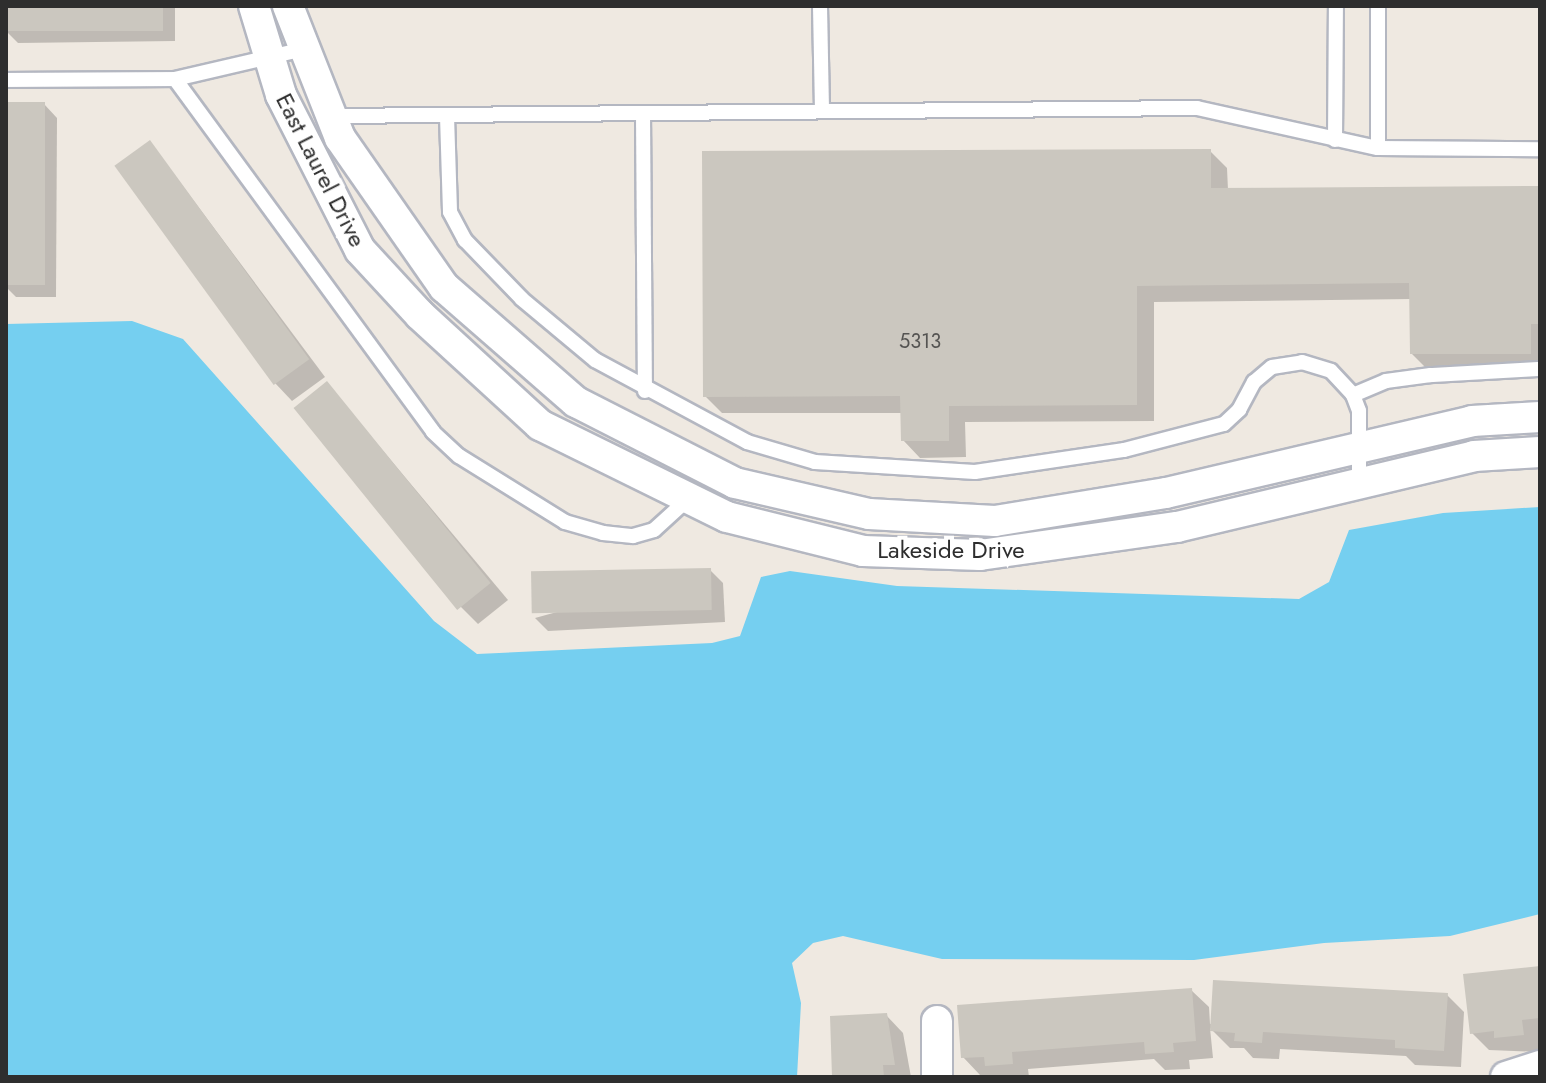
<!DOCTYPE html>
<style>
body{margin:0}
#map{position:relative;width:1546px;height:1083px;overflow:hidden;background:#efe9e1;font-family:Jost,sans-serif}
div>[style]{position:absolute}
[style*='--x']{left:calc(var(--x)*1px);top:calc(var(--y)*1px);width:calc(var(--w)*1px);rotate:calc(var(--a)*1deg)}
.water>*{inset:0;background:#75cff0}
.shadow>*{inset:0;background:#0003}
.building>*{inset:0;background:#cbc7bf;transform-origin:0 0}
.roads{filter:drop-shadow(2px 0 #b4b7c1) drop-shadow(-2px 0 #b4b7c1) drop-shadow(0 2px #b4b7c1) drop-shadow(0 -2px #b4b7c1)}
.service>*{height:14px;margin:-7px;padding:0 7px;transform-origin:7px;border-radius:7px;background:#fff}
.minor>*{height:30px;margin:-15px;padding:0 15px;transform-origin:15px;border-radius:15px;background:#fff}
span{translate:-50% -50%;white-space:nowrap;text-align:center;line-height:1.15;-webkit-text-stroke:8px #fff;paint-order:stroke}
.number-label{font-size:20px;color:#555452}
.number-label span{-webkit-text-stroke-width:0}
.street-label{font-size:24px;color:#2e2e2e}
.frame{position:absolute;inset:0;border:8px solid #2e2e2e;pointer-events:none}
</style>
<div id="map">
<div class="water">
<div style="clip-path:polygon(132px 321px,183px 339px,434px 621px,477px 654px,712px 643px,740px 636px,761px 577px,790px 571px,897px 586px,1299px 599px,1329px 582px,1349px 530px,1443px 513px,1540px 507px,1540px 914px,1450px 936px,1324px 943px,1194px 960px,942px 959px,843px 936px,813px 943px,792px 963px,801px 1003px,797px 1077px,6px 1077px,6px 324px)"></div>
</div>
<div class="shadow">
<div style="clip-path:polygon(6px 6px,175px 6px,175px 41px,18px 43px,6px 31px)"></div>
<div style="clip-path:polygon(6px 104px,44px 104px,57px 118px,56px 297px,16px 297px,6px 287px)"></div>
<div style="clip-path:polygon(150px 142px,325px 377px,292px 401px,275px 383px)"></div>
<div style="clip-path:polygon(1210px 151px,1227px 168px,1228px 190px,1540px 188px,1540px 370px,1429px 371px,1412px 354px,1412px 299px,1154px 302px,1154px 421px,965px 422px,966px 457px,920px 458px,903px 440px,903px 413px,722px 413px,705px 396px)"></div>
<div style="clip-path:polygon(327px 384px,508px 600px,478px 624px,461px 607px)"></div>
<div style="clip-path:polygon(710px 570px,723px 583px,725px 622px,548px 631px,535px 618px)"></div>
<div style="clip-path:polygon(1540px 968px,1540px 1052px,1489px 1050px,1472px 1033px)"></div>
<div style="clip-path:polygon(1191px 990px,1209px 1007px,1210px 1024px,1447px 995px,1464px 1012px,1461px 1067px,1415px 1065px,1406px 1056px,1280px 1049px,1279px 1059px,1253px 1058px,1244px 1048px,1230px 1048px,1210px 1028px,1213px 1058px,1189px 1060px,1190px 1069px,1165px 1070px,1154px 1059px,1028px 1069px,1029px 1077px,999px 1077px,980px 1075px,963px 1057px)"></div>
<div style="clip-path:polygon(886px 1015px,903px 1033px,911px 1077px,834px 1077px)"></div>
</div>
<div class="building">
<div style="left:6px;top:6px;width:157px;height:25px"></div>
<div style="left:6px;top:102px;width:39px;height:183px"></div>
<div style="left:150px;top:140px;width:271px;height:44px;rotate:54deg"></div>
<div style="clip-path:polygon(1211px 149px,1211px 188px,1540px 186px,1540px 324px,1531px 324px,1531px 354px,1410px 354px,1409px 283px,1137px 286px,1137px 405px,949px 406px,949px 441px,901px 441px,900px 396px,703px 397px,702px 151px)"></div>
<div style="left:327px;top:381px;width:260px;height:43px;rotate:51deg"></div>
<div style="left:711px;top:568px;width:42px;height:180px;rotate:89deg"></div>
<div style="clip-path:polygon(1540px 966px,1540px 1018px,1522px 1020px,1524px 1035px,1494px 1038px,1494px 1031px,1470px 1034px,1463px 974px)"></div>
<div style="clip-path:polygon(1213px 980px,1448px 993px,1444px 1051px,1395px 1048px,1395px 1040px,1263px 1032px,1262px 1043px,1234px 1041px,1235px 1033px,1210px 1031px)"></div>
<div style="clip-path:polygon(1192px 988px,1196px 1041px,1173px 1043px,1174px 1052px,1145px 1054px,1144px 1042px,1012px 1052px,1013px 1064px,985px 1066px,984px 1057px,961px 1058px,957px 1005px)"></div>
<div style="clip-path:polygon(887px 1013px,895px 1065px,883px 1065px,884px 1077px,832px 1077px,830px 1016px)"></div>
</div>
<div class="roads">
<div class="service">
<div style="--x:820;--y:6;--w:104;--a:88.9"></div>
<div style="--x:304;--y:49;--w:132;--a:166.9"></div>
<div style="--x:175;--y:79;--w:437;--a:53.8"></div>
<div style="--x:433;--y:432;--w:35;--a:43"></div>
<div style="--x:459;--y:456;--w:125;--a:31.9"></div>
<div style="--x:565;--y:522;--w:40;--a:16"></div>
<div style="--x:603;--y:533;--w:30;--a:6"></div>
<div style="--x:633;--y:536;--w:22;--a:-16"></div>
<div style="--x:654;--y:530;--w:47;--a:-42.4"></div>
<div style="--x:6;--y:80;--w:169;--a:-0.3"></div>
<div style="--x:643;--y:114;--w:277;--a:89.6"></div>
<div style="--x:331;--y:116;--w:866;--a:-0.53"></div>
<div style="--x:1197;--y:108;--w:185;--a:12.5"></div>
<div style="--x:1378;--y:148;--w:162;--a:0.4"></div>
<div style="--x:447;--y:116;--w:96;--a:88.2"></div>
<div style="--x:450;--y:212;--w:32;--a:62"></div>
<div style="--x:465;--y:240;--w:82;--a:46"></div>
<div style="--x:522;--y:299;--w:95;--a:39.9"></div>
<div style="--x:595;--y:360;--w:173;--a:28.3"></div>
<div style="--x:747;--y:442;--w:71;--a:16.4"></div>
<div style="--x:815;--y:462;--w:160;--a:3.6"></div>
<div style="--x:975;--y:472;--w:151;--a:-8.4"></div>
<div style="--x:1124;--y:450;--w:103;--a:-14.6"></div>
<div style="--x:1224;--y:424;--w:21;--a:-43"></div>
<div style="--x:1239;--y:410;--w:32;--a:-62"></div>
<div style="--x:1254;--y:382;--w:23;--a:-40"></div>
<div style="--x:1272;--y:367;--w:30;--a:-9"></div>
<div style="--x:1302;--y:362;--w:30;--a:17"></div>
<div style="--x:1331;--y:371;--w:33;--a:47"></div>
<div style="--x:1353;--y:395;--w:17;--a:69"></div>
<div style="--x:1359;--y:411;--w:72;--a:90"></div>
<div style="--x:1335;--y:140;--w:134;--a:-89.6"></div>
<div style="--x:1378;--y:148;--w:142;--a:-90"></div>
<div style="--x:1353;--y:395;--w:36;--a:-23"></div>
<div style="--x:1386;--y:381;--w:45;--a:-7.6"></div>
<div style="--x:1431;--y:375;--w:109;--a:-3.2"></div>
</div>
<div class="minor">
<div style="--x:254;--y:6;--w:93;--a:73.1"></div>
<div style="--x:281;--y:95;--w:174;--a:63"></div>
<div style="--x:360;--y:250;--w:88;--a:47.3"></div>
<div style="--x:420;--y:315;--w:163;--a:42.5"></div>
<div style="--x:540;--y:425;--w:208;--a:26.2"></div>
<div style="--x:727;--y:517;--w:140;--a:14"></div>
<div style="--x:863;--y:551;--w:117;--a:2"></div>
<div style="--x:980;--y:555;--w:199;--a:-8.1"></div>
<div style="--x:1177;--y:527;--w:305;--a:-13.4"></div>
<div style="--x:1474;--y:456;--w:66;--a:-3.5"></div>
<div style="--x:288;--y:6;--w:142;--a:68.5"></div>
<div style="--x:340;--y:138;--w:182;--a:55.1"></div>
<div style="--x:444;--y:287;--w:175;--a:41.1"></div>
<div style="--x:576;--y:402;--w:178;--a:27"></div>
<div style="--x:735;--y:483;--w:138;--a:13"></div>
<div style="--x:869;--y:514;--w:126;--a:3.2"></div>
<div style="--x:995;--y:521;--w:173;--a:-9.3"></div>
<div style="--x:1166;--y:493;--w:314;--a:-13.2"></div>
<div style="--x:1472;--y:421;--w:68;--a:-3.4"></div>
<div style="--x:937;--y:1077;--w:56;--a:-90"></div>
<div style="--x:1506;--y:1077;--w:36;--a:-18"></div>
</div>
</div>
<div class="number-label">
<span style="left:920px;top:341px">5313</span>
</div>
<div class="street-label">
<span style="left:321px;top:170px;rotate:63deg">East Laurel Drive</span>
<span style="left:951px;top:550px">Lakeside Drive</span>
</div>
<div class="frame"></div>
</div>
